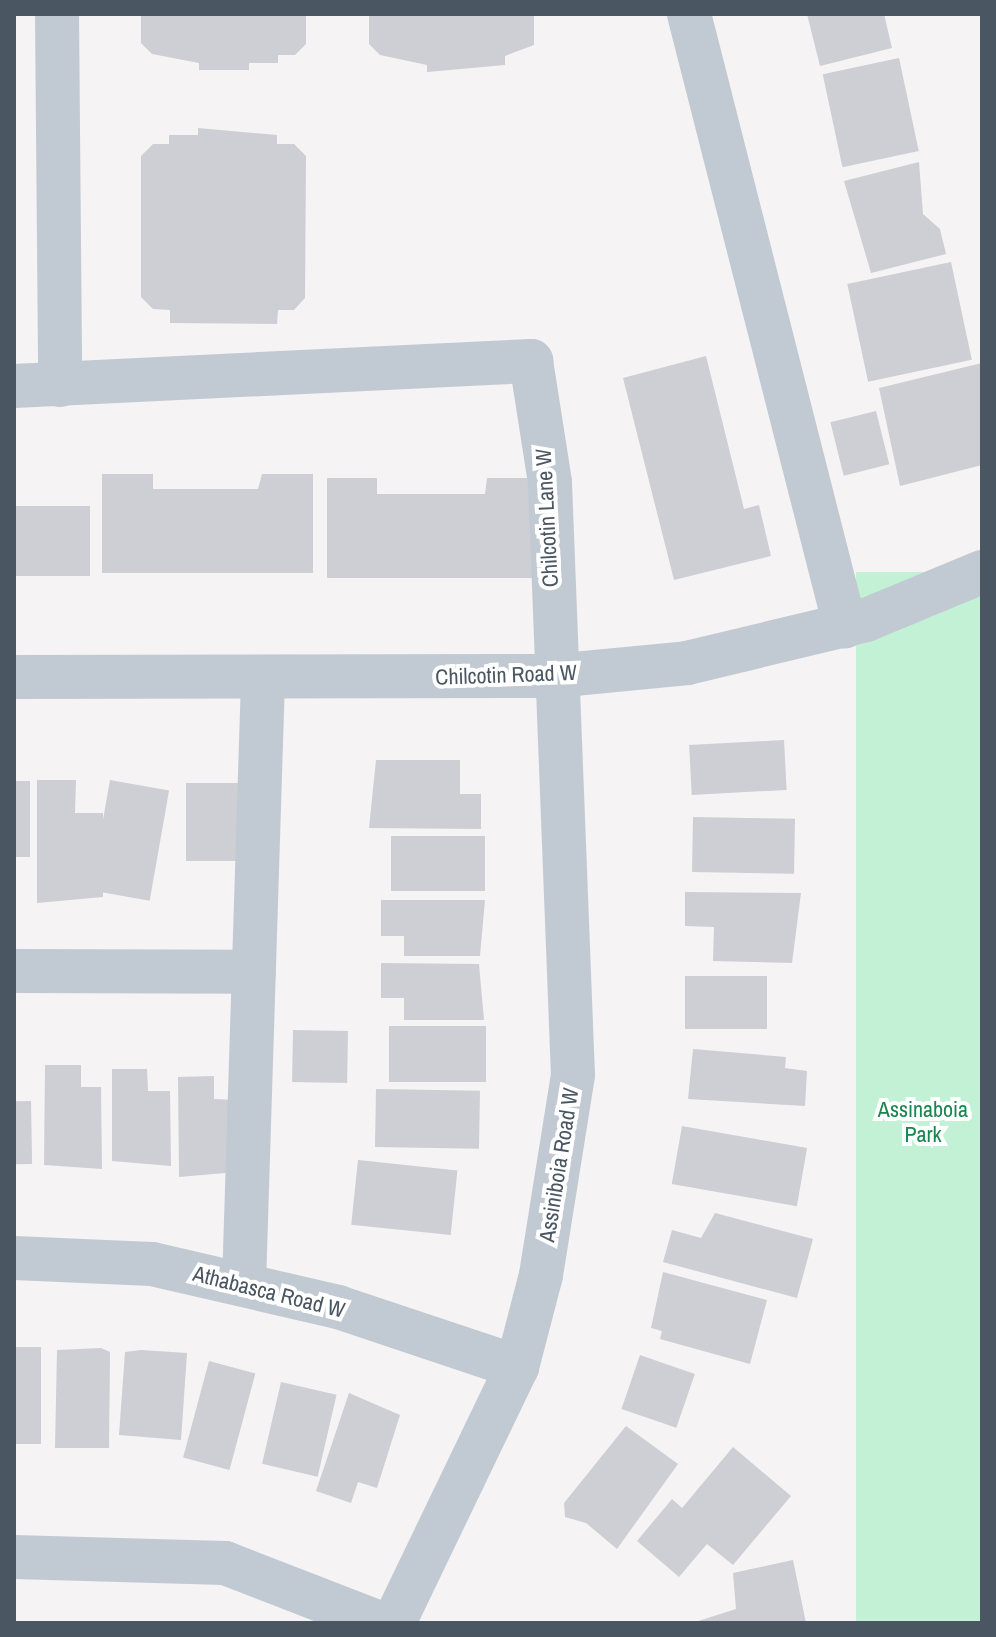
<!DOCTYPE html>
<style>
body{margin:0}
#map{position:relative;width:996px;height:1637px;overflow:hidden;background:#f5f3f3;font-family:"Archivo Narrow",sans-serif}
div>[style]{position:absolute}
[style*='--x']{left:calc(var(--x)*1px);top:calc(var(--y)*1px);width:calc(var(--w)*1px);rotate:calc(var(--a)*1deg)}
.green>*{inset:0;background:#c3f1d5;transform-origin:0 0}
.building>*{inset:0;background:#cdcfd5;transform-origin:0 0}
.minor>*{height:44px;margin:-22px;padding:0 22px;transform-origin:22px;border-radius:22px;background:#c1cad2}
span{translate:-50% -50%;white-space:nowrap;text-align:center;line-height:1.15;-webkit-text-stroke:8px #fff;paint-order:stroke}
.street-label{font-size:22px;color:#4a5661}
.park-label{font-size:22px;color:#17864f}
.frame{position:absolute;inset:0;border:16px solid #4a5661;pointer-events:none}
</style>
<div id="map">
<div class="green">
<div style="left:982px;top:572px;width:1051px;height:126px;rotate:90deg"></div>
</div>
<div class="building">
<div style="clip-path:polygon(141px 14px,306px 14px,306px 44px,295px 55px,278px 55px,278px 63px,249px 63px,249px 70px,199px 70px,199px 63px,152px 54px,141px 43px)"></div>
<div style="clip-path:polygon(369px 14px,534px 14px,534px 45px,505px 56px,505px 65px,427px 72px,427px 65px,380px 55px,369px 44px)"></div>
<div style="clip-path:polygon(807px 14px,884px 14px,892px 48px,820px 66px)"></div>
<div style="left:899px;top:58px;width:95px;height:78px;rotate:78deg"></div>
<div style="clip-path:polygon(198px 128px,277px 135px,277px 144px,294px 144px,306px 156px,305px 298px,294px 310px,278px 310px,277px 324px,170px 323px,170px 310px,153px 309px,141px 297px,141px 156px,153px 144px,169px 144px,169px 135px,198px 135px)"></div>
<div style="clip-path:polygon(919px 162px,923px 214px,940px 229px,946px 254px,871px 273px,844px 181px)"></div>
<div style="left:951px;top:262px;width:100px;height:106px;rotate:78deg"></div>
<div style="clip-path:polygon(706px 356px,744px 509px,759px 505px,771px 556px,674px 580px,623px 378px)"></div>
<div style="clip-path:polygon(982px 363px,982px 465px,900px 486px,879px 388px)"></div>
<div style="left:876px;top:411px;width:55px;height:47px;rotate:76deg"></div>
<div style="clip-path:polygon(102px 474px,153px 474px,153px 489px,258px 489px,262px 474px,313px 474px,313px 573px,102px 573px)"></div>
<div style="clip-path:polygon(327px 478px,377px 478px,377px 494px,485px 494px,487px 478px,538px 478px,538px 578px,327px 578px)"></div>
<div style="left:14px;top:506px;width:76px;height:70px"></div>
<div style="left:784px;top:740px;width:50px;height:95px;rotate:87deg"></div>
<div style="clip-path:polygon(376px 760px,460px 760px,460px 794px,481px 794px,481px 829px,369px 828px)"></div>
<div style="clip-path:polygon(37px 780px,76px 780px,75px 813px,103px 813px,103px 897px,37px 903px)"></div>
<div style="left:110px;top:780px;width:60px;height:112px;rotate:10deg"></div>
<div style="left:14px;top:781px;width:16px;height:76px"></div>
<div style="left:186px;top:783px;width:57px;height:78px"></div>
<div style="left:693px;top:817px;width:102px;height:55px;rotate:1deg"></div>
<div style="left:391px;top:836px;width:94px;height:55px"></div>
<div style="clip-path:polygon(685px 892px,801px 893px,792px 963px,713px 961px,714px 927px,685px 926px)"></div>
<div style="clip-path:polygon(381px 900px,485px 900px,480px 956px,404px 956px,404px 936px,381px 936px)"></div>
<div style="clip-path:polygon(381px 963px,479px 964px,484px 1020px,404px 1020px,404px 998px,381px 998px)"></div>
<div style="left:685px;top:976px;width:82px;height:53px"></div>
<div style="left:389px;top:1026px;width:97px;height:56px"></div>
<div style="left:293px;top:1030px;width:55px;height:52px;rotate:1deg"></div>
<div style="clip-path:polygon(693px 1049px,786px 1057px,785px 1068px,807px 1071px,805px 1106px,688px 1099px)"></div>
<div style="clip-path:polygon(45px 1065px,81px 1065px,81px 1087px,101px 1087px,102px 1169px,44px 1165px)"></div>
<div style="clip-path:polygon(112px 1069px,147px 1069px,148px 1091px,170px 1091px,171px 1166px,112px 1161px)"></div>
<div style="clip-path:polygon(214px 1076px,214px 1099px,237px 1100px,237px 1172px,179px 1177px,178px 1077px)"></div>
<div style="left:376px;top:1089px;width:104px;height:58px;rotate:1deg"></div>
<div style="left:31px;top:1101px;width:63px;height:17px;rotate:89deg"></div>
<div style="left:682px;top:1126px;width:127px;height:59px;rotate:10deg"></div>
<div style="left:358px;top:1160px;width:100px;height:65px;rotate:6deg"></div>
<div style="clip-path:polygon(715px 1213px,813px 1239px,797px 1298px,663px 1262px,672px 1230px,701px 1238px)"></div>
<div style="clip-path:polygon(663px 1272px,767px 1300px,750px 1364px,660px 1339px,662px 1331px,651px 1328px)"></div>
<div style="left:14px;top:1347px;width:27px;height:97px"></div>
<div style="clip-path:polygon(101px 1348px,110px 1352px,109px 1448px,55px 1448px,57px 1350px)"></div>
<div style="clip-path:polygon(141px 1350px,187px 1353px,181px 1440px,119px 1435px,125px 1352px)"></div>
<div style="left:640px;top:1355px;width:58px;height:57px;rotate:19deg"></div>
<div style="left:209px;top:1361px;width:48px;height:100px;rotate:15deg"></div>
<div style="left:281px;top:1382px;width:57px;height:84px;rotate:13deg"></div>
<div style="clip-path:polygon(349px 1393px,400px 1415px,377px 1488px,358px 1482px,351px 1503px,316px 1491px)"></div>
<div style="clip-path:polygon(626px 1426px,678px 1464px,617px 1549px,586px 1523px,565px 1517px,564px 1503px)"></div>
<div style="clip-path:polygon(733px 1447px,791px 1496px,733px 1565px,707px 1544px,679px 1577px,637px 1541px,672px 1499px,682px 1508px)"></div>
<div style="clip-path:polygon(793px 1560px,806px 1623px,692px 1623px,736px 1609px,733px 1573px)"></div>
</div>
<div class="minor">
<div style="--x:57;--y:14;--w:371;--a:89.5"></div>
<div style="--x:689;--y:14;--w:632;--a:75.7"></div>
<div style="--x:14;--y:386;--w:518;--a:-2.77"></div>
<div style="--x:531;--y:361;--w:123;--a:81.1"></div>
<div style="--x:550;--y:483;--w:592;--a:87.78"></div>
<div style="--x:573;--y:1075;--w:203;--a:99.1"></div>
<div style="--x:541;--y:1275;--w:95;--a:104.6"></div>
<div style="--x:517;--y:1367;--w:284;--a:115.7"></div>
<div style="--x:14;--y:677;--w:539;--a:-0.11"></div>
<div style="--x:553;--y:676;--w:135;--a:-5.5"></div>
<div style="--x:687;--y:663;--w:184;--a:-13.5"></div>
<div style="--x:866;--y:620;--w:126;--a:-22.5"></div>
<div style="--x:14;--y:971;--w:240;--a:0.2"></div>
<div style="--x:14;--y:1258;--w:138;--a:2.5"></div>
<div style="--x:152;--y:1264;--w:191;--a:13"></div>
<div style="--x:338;--y:1307;--w:189;--a:18.5"></div>
<div style="--x:244;--y:1284;--w:603;--a:-88.2"></div>
<div style="--x:14;--y:1557;--w:211;--a:1.6"></div>
<div style="--x:225;--y:1563;--w:166;--a:21.2"></div>
</div>
<div class="street-label">
<span style="left:547px;top:518px;rotate:-93deg">Chilcotin Lane W</span>
<span style="left:506px;top:675px;rotate:-2deg">Chilcotin Road W</span>
<span style="left:559px;top:1165px;rotate:-81deg">Assiniboia Road W</span>
<span style="left:269px;top:1292px;rotate:14deg">Athabasca Road W</span>
</div>
<div class="park-label">
<span style="left:923px;top:1122px">Assinaboia<br>Park</span>
</div>
<div class="frame"></div>
</div>
